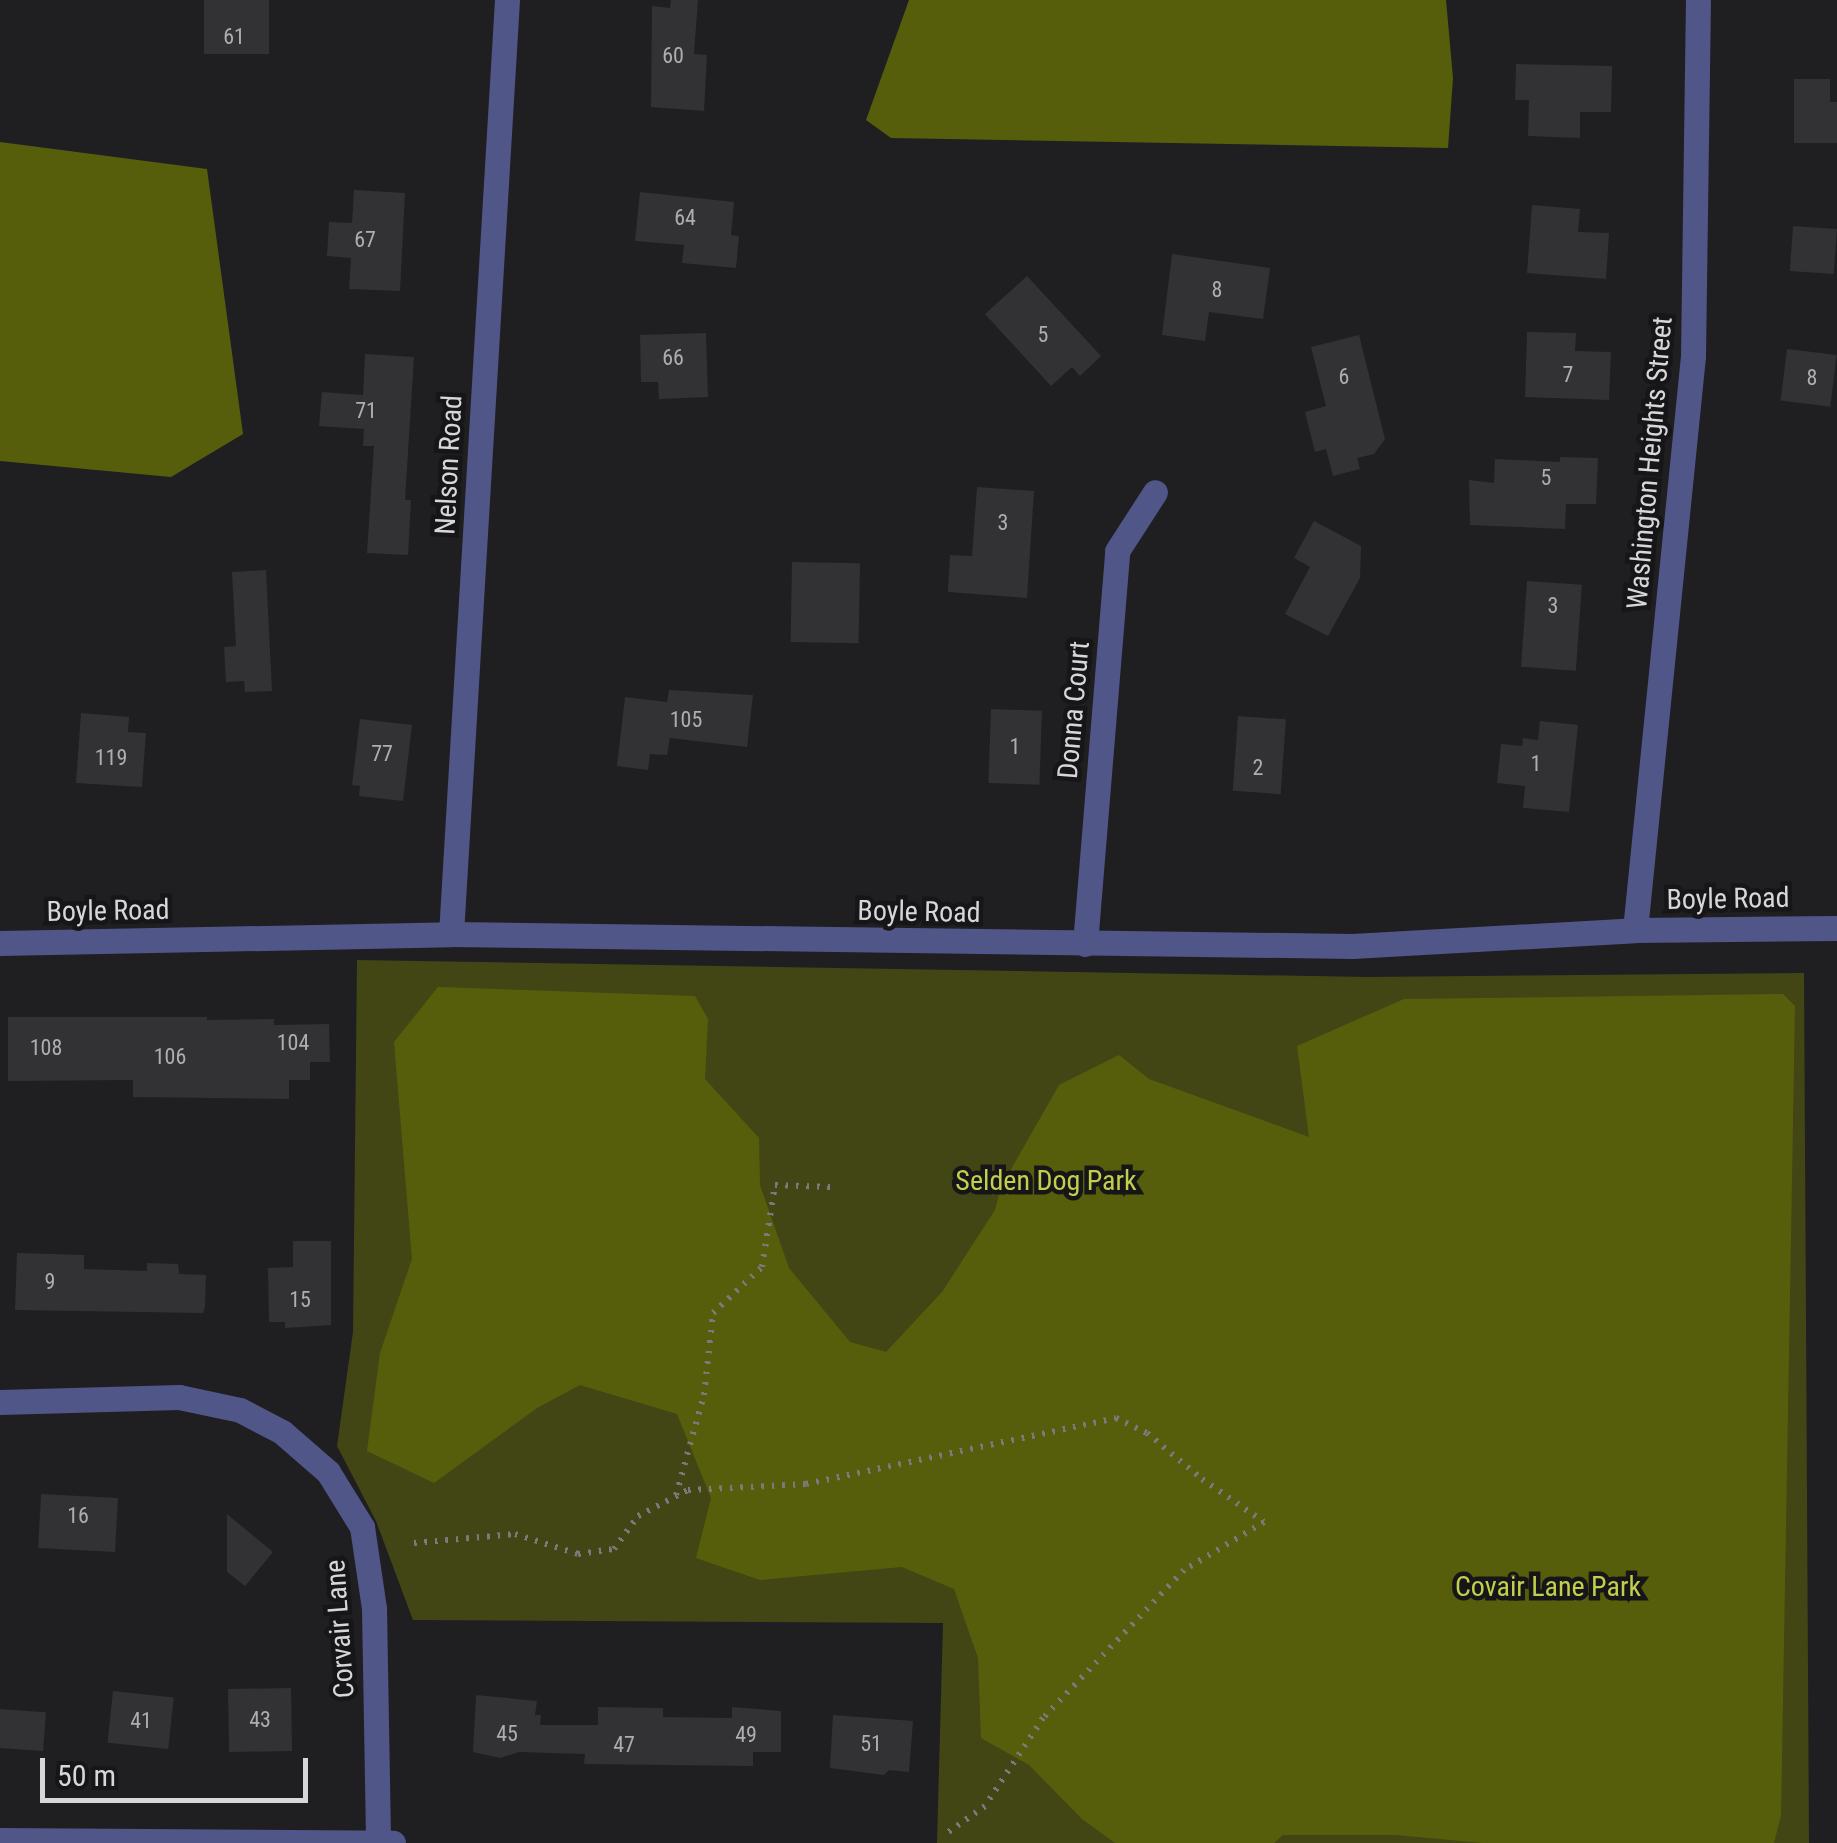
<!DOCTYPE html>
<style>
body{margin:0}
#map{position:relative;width:1837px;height:1843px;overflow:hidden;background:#1f1f22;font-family:"Roboto Condensed",sans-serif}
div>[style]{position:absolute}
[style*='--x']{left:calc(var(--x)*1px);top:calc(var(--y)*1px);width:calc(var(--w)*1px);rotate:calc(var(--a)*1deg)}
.green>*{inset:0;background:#424614}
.forest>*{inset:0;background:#575e0b}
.building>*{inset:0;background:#323235;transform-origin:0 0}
.path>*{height:6px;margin-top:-3px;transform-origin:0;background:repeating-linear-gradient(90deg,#7a7a7c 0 2.5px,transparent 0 10.5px)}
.minor>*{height:25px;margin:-12.5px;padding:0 12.5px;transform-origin:12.5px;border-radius:12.5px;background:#515689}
span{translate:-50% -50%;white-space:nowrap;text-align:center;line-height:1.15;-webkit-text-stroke:9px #161619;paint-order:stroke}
.number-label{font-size:22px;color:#aeaeb0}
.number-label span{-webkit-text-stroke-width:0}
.street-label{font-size:28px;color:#d7d7d9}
.park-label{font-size:28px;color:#c3cf4b}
.scale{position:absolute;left:40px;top:1758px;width:268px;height:45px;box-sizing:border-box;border:5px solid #d7d7d9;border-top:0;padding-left:12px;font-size:30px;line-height:35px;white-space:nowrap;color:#d7d7d9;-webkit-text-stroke:8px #161619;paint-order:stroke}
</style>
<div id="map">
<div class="green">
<div style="clip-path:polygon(357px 960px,1368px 977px,1804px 973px,1809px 1843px,937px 1843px,943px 1623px,413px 1620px,376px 1521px,337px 1446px,353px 1332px)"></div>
</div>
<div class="forest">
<div style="clip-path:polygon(909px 0,1446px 0,1453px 78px,1448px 148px,891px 138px,866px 120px)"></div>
<div style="clip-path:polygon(0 142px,207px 169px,243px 434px,171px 477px,0 461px)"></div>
<div style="clip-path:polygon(438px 987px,695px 996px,708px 1019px,705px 1079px,759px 1138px,760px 1185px,789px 1268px,850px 1342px,886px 1352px,942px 1292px,995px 1210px,1001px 1187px,1059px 1085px,1119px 1055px,1149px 1079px,1309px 1137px,1297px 1046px,1404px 999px,1783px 994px,1795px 1006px,1781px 1815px,1774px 1843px,1483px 1843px,1396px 1835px,1283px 1835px,1274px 1843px,1115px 1843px,1082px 1819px,1029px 1765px,981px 1738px,978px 1658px,954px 1589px,902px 1567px,760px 1580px,696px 1558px,711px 1498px,677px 1414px,580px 1385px,537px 1408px,434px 1483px,367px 1451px,380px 1353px,412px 1259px,394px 1042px)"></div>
</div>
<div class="building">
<div style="left:204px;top:0;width:65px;height:54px"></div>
<div style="clip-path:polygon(671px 0,698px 0,694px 54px,707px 55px,704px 111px,651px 107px,652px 6px,670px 8px)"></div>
<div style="clip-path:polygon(1516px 64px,1612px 66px,1611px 112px,1580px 112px,1580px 138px,1528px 136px,1529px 100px,1515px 100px)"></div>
<div style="clip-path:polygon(1794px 79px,1830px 79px,1830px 102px,1837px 102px,1837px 143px,1794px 143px)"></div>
<div style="clip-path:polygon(354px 190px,405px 193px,400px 291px,349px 289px,351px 258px,327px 256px,329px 222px,352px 223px)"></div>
<div style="clip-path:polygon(640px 192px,734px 202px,731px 235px,739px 236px,736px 268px,682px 263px,684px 245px,635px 241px)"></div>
<div style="clip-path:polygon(1532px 205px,1580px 209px,1578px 232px,1609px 233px,1606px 279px,1527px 273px)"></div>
<div style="left:1793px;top:226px;width:44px;height:45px;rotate:4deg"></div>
<div style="clip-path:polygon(1172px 254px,1270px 268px,1263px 319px,1209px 312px,1205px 341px,1162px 335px)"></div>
<div style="clip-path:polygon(1027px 276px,1101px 356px,1080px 376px,1072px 367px,1051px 386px,985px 314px)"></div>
<div style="clip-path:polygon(1527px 332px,1576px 333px,1575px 351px,1611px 352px,1609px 400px,1525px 397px)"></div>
<div style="clip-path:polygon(706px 333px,708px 397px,659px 399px,658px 382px,641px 382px,640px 335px)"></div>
<div style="clip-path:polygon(1359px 335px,1385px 439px,1374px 454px,1357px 458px,1360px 469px,1333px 476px,1326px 449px,1315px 452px,1305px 412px,1326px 406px,1311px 347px)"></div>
<div style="left:1787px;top:349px;width:50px;height:52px;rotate:7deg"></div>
<div style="clip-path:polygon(365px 354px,414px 357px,405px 500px,411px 500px,408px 555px,367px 553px,374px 446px,363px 446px,364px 429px,319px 426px,322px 392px,363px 395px)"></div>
<div style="clip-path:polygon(1560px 457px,1598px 458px,1596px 504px,1566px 504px,1565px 529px,1470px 525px,1469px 480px,1494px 483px,1495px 459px,1560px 462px)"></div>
<div style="clip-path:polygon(977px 487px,1034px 491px,1027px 598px,948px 592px,950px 555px,972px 556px)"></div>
<div style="clip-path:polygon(1314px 521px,1361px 546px,1360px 578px,1328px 636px,1285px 614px,1310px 567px,1294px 558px)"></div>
<div style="left:792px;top:562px;width:68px;height:80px;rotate:1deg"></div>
<div style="clip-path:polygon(266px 570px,272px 691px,245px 692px,244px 681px,226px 682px,224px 647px,236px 646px,232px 572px)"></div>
<div style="left:1527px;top:581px;width:55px;height:86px;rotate:4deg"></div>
<div style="clip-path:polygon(669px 690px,753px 695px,747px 747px,670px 738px,667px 755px,650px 754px,648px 770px,617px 766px,625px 697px,667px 702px)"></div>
<div style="left:991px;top:709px;width:51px;height:74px;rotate:2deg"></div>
<div style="clip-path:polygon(81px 713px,129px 717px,128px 732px,146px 733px,142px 787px,76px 783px)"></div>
<div style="left:1238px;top:716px;width:48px;height:75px;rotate:4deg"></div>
<div style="clip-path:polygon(360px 719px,412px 725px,403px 801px,359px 796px,360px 786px,352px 785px)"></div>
<div style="clip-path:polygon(1540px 721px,1578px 725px,1569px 812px,1523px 808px,1525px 786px,1497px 783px,1501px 744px,1522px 746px,1523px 738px,1538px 740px)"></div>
<div style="clip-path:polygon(8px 1017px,207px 1017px,207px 1020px,274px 1019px,274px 1025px,329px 1024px,330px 1062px,310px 1062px,310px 1080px,289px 1080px,289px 1099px,133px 1097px,133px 1080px,8px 1081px)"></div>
<div style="clip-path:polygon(293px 1241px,331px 1241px,331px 1325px,285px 1328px,285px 1322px,269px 1322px,268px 1268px,293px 1267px)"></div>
<div style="clip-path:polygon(17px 1253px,84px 1255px,84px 1269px,147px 1271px,147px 1263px,178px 1264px,179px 1274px,206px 1275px,205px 1307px,203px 1313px,15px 1310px)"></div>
<div style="left:41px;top:1494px;width:77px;height:54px;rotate:3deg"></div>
<div style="clip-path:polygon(227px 1514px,273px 1552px,245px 1586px,227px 1572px)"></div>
<div style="left:291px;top:1688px;width:63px;height:63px;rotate:89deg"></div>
<div style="left:113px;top:1691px;width:61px;height:52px;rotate:6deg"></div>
<div style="clip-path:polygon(476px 1695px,537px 1701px,535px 1715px,541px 1715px,540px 1725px,598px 1725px,598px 1707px,663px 1708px,663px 1717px,732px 1718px,732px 1707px,781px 1711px,781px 1752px,753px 1752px,753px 1766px,584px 1764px,585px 1754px,519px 1752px,500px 1758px,473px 1752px)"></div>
<div style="left:0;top:1709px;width:46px;height:39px;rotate:4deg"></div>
<div style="clip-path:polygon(833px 1715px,913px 1721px,909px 1772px,889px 1770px,884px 1775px,830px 1768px)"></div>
</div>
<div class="path">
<div style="--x:676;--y:1495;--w:104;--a:-74.4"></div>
<div style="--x:704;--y:1395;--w:82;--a:-83.7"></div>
<div style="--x:713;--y:1313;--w:67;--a:-43.2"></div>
<div style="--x:762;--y:1267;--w:83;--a:-81"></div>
<div style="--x:775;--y:1185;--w:56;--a:2"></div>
<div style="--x:414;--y:1543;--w:101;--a:-5.1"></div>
<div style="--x:515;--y:1534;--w:66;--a:17.6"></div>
<div style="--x:578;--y:1554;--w:36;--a:-8"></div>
<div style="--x:614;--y:1549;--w:41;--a:-54"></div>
<div style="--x:638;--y:1516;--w:56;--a:-27.5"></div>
<div style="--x:688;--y:1490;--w:118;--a:-2.9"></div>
<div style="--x:806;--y:1484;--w:317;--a:-12"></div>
<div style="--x:1116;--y:1418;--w:34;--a:26"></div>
<div style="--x:1147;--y:1433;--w:72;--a:39.9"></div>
<div style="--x:1202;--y:1479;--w:75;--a:34.7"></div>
<div style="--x:1264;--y:1522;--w:93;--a:149"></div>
<div style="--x:1184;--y:1570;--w:204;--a:133.6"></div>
<div style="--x:1043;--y:1718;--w:105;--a:123.4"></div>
<div style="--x:985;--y:1806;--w:47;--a:144.6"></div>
</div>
<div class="minor">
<div style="--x:1635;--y:930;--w:577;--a:-84.23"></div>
<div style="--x:1693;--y:356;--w:356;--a:-89.2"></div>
<div style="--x:451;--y:934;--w:936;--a:-86.57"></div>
<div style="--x:0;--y:943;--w:451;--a:-1.1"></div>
<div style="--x:451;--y:934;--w:901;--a:0.76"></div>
<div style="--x:1352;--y:946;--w:283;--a:-3.2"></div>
<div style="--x:1635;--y:930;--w:202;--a:-0.6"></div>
<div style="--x:1085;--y:944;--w:394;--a:-85.3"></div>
<div style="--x:1117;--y:551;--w:70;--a:-57.2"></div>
<div style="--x:0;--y:1402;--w:179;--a:-1.6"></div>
<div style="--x:179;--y:1397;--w:62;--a:12"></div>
<div style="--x:240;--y:1410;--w:47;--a:27.6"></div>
<div style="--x:282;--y:1432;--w:61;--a:41"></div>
<div style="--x:328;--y:1472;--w:65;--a:58.3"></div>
<div style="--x:362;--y:1527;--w:82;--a:81.6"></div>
<div style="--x:374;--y:1608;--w:233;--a:89"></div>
<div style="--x:0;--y:1840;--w:393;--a:0.4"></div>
</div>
<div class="number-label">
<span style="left:234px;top:37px">61</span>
<span style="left:673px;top:56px">60</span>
<span style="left:685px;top:218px">64</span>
<span style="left:365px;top:240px">67</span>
<span style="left:1217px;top:290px">8</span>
<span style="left:1043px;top:335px">5</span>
<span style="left:673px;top:358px">66</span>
<span style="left:1568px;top:375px">7</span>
<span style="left:1344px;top:377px">6</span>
<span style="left:1812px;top:378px">8</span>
<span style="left:366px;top:411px">71</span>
<span style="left:1546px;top:478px">5</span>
<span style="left:1003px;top:523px">3</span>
<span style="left:1553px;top:606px">3</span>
<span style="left:686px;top:720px">105</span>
<span style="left:1015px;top:747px">1</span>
<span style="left:382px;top:754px">77</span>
<span style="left:111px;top:758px">119</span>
<span style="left:1536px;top:764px">1</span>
<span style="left:1258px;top:768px">2</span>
<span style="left:293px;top:1043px">104</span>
<span style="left:46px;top:1048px">108</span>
<span style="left:170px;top:1057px">106</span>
<span style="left:50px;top:1282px">9</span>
<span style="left:300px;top:1300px">15</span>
<span style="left:78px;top:1516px">16</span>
<span style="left:260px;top:1720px">43</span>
<span style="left:141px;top:1721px">41</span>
<span style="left:507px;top:1734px">45</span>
<span style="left:746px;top:1735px">49</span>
<span style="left:871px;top:1744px">51</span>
<span style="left:624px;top:1745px">47</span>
</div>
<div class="street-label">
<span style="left:1650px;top:463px;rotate:-85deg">Washington Heights Street</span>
<span style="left:449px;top:465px;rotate:-87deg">Nelson Road</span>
<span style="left:1074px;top:710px;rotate:-85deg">Donna Court</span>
<span style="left:1728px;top:899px;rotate:-1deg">Boyle Road</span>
<span style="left:108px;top:911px;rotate:-1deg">Boyle Road</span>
<span style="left:919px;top:912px;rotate:1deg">Boyle Road</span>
<span style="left:340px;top:1629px;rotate:-94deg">Corvair Lane</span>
</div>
<div class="park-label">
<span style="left:1046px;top:1181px">Selden Dog Park</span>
<span style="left:1548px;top:1587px">Covair Lane Park</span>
</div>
<div class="scale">50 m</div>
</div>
